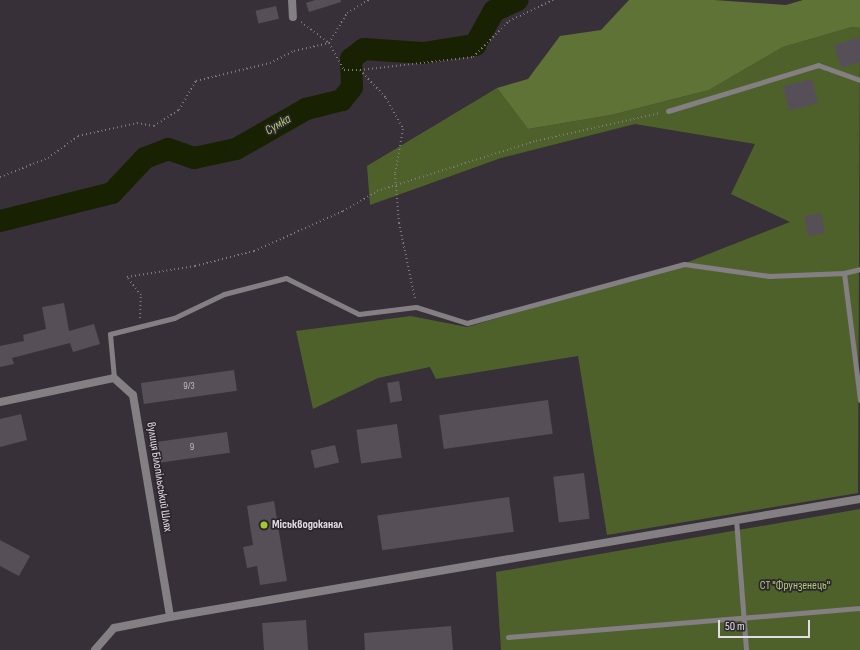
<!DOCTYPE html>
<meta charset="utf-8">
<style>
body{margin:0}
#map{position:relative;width:860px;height:650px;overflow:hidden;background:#373038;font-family:"Sofia Sans Condensed",sans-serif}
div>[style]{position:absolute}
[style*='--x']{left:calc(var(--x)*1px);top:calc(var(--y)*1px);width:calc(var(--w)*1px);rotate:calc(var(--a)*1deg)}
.green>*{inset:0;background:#4f612b}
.forest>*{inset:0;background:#5f7336}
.river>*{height:22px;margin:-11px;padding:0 11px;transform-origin:11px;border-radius:11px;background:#182102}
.building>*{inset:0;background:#574f58;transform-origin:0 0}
.path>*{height:2px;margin-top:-1px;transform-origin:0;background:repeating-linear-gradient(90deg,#7f7980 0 1px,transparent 0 4px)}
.lane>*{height:5px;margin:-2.5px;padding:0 2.5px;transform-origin:2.5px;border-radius:2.5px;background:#837f83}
.street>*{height:8px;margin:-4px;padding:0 4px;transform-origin:4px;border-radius:4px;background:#837f83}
.dots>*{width:11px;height:11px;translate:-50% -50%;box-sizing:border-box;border:2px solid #2d262e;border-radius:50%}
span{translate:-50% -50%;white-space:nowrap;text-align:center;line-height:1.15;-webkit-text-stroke:3.5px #2d262e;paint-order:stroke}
.number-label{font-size:10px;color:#bfbac0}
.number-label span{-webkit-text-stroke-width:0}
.street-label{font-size:12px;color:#e2dde3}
.poi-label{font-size:12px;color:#e2dde3;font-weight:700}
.left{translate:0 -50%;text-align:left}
.park-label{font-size:12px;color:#afce75}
.water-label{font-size:13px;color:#adcb72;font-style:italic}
.scale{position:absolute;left:718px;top:620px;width:92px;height:18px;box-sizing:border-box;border:2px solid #e2dde3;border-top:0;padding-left:5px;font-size:12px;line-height:14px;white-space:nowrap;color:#e2dde3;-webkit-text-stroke:3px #2d262e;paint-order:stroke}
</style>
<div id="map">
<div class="green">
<div style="clip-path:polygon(852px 27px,860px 28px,858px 493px,607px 535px,578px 356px,436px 379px,430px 367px,378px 378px,313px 409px,296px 331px,411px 316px,467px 327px,683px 264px,790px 222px,731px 194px,755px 144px,635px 124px,501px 158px,370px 205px,367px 166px,497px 88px,528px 129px,611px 115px,709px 90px,783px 47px)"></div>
<div style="clip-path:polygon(860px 509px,860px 650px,501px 650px,496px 572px)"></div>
</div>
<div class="forest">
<div style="clip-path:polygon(629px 0,714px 0,786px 5px,803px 0,860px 0,860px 28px,852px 27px,783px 47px,709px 90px,611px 115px,528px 129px,497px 88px,528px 79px,560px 36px,601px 30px)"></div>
</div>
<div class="river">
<div style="--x:0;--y:221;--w:115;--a:-14"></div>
<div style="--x:112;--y:193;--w:48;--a:-46.7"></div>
<div style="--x:145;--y:158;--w:25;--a:-21"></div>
<div style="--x:168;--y:149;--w:28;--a:19"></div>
<div style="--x:194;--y:158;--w:43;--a:-12.1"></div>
<div style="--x:236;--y:149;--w:81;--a:-29.7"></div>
<div style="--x:306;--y:109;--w:37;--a:-14"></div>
<div style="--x:342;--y:100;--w:16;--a:-52"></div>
<div style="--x:352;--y:87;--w:28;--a:-92"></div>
<div style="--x:351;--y:59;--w:16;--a:-38"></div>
<div style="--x:364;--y:49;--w:59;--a:3.9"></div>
<div style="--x:423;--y:53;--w:53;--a:-8.7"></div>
<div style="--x:475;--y:45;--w:39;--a:-61"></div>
<div style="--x:494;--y:11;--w:26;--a:-25"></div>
</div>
<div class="building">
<div style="clip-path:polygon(315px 0,341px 0,341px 2px,309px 12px,306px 3px)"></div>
<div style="left:276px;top:6px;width:13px;height:21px;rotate:77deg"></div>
<div style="clip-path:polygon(860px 37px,860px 62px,841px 68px,834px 45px)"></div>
<div style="left:812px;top:79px;width:25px;height:30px;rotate:76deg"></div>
<div style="left:821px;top:213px;width:20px;height:17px;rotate:79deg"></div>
<div style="clip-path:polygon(64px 303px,69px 331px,94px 324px,100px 344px,73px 352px,70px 343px,12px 358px,14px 364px,0 367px,0 346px,24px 341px,23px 335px,46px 329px,42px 307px)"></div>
<div style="left:234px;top:370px;width:21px;height:94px;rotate:82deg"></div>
<div style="left:399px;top:381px;width:20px;height:12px;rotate:81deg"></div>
<div style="left:548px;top:400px;width:34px;height:110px;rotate:82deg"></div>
<div style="clip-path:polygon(21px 414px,27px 440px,0 447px,0 419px)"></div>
<div style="left:397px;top:424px;width:34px;height:41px;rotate:82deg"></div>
<div style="left:227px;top:432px;width:21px;height:75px;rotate:82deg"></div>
<div style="left:335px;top:445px;width:18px;height:25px;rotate:77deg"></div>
<div style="left:584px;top:473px;width:46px;height:31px;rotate:83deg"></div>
<div style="left:509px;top:497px;width:35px;height:133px;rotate:82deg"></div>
<div style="clip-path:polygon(274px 501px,287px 581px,260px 585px,257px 566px,247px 568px,243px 547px,253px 545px,247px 506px)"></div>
<div style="clip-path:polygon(0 540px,30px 556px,19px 576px,0 566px)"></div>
<div style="left:306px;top:620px;width:30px;height:44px;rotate:86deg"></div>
<div style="clip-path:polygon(451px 626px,453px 650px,365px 650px,364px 633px)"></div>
</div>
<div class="path">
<div style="--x:301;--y:22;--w:35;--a:37"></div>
<div style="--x:329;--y:43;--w:31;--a:61"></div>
<div style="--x:344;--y:70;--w:16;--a:0"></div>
<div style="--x:360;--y:70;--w:114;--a:-6.6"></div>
<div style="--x:473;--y:57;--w:51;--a:-45"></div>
<div style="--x:509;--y:21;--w:49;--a:-25.5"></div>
<div style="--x:360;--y:70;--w:38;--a:47"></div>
<div style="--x:386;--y:98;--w:35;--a:61"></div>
<div style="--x:403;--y:129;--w:46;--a:100.1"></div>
<div style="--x:395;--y:174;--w:49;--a:85.3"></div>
<div style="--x:399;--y:223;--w:78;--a:78.1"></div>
<div style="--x:0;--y:177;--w:52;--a:-21.6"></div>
<div style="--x:48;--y:158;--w:37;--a:-36"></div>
<div style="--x:78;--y:136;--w:60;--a:-12.4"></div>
<div style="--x:137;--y:123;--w:17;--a:10"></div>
<div style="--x:154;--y:126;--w:30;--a:-33"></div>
<div style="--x:179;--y:110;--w:34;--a:-60"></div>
<div style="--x:196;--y:81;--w:76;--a:-13.7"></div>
<div style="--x:270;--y:63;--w:27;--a:-27"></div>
<div style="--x:294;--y:51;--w:36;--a:-13"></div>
<div style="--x:329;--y:43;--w:35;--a:-59"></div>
<div style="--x:347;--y:13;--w:26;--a:-31"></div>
<div style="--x:140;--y:318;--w:23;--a:-88"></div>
<div style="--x:141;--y:295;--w:23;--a:-128"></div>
<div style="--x:127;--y:277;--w:69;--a:-9.2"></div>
<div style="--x:195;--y:266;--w:61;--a:-14.3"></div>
<div style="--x:254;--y:251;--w:98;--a:-24.2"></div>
<div style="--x:343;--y:211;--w:39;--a:-30"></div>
<div style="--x:377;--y:191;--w:167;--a:-17.5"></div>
<div style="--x:536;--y:141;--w:127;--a:-12.7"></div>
</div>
<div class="lane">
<div style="--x:668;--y:111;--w:157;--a:-17"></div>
<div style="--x:818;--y:65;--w:45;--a:19.7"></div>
<div style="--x:844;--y:273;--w:128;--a:82.8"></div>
<div style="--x:114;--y:378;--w:44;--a:-95.2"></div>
<div style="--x:110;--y:334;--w:66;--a:-14"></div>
<div style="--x:174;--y:318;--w:55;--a:-25.6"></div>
<div style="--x:224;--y:294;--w:64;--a:-14.5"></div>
<div style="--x:286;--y:278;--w:81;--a:26.3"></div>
<div style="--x:359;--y:314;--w:57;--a:-7"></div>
<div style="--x:416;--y:307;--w:53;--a:17.4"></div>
<div style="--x:467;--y:323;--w:225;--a:-15.2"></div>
<div style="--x:684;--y:264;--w:86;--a:8"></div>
<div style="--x:769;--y:276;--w:75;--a:-2.3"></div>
<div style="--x:844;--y:273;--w:16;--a:-14"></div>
<div style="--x:736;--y:519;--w:131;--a:85.6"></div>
<div style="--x:508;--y:637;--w:353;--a:-4.7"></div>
</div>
<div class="street">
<div style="--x:292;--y:0;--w:17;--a:87"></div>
<div style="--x:0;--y:402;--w:116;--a:-11.9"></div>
<div style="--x:114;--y:378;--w:25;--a:42"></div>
<div style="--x:133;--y:395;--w:225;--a:80.5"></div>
<div style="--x:170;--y:617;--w:57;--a:168.9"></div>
<div style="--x:114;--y:628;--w:29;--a:131"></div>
<div style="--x:170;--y:617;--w:700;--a:-9.7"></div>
</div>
<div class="dots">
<div style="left:264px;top:525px;background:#9eca2e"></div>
</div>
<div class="number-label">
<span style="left:189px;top:387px">9/3</span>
<span style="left:192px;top:448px">9</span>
</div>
<div class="street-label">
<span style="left:159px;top:477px;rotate:81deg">вулиця Білопільський Шлях</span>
</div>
<div class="poi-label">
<span class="left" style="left:272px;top:525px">Міськводоканал</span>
</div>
<div class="park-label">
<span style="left:795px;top:586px">СТ "Фрунзенець"</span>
</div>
<div class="water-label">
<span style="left:278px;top:125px;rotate:-30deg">Сумка</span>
</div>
<div class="scale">50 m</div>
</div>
